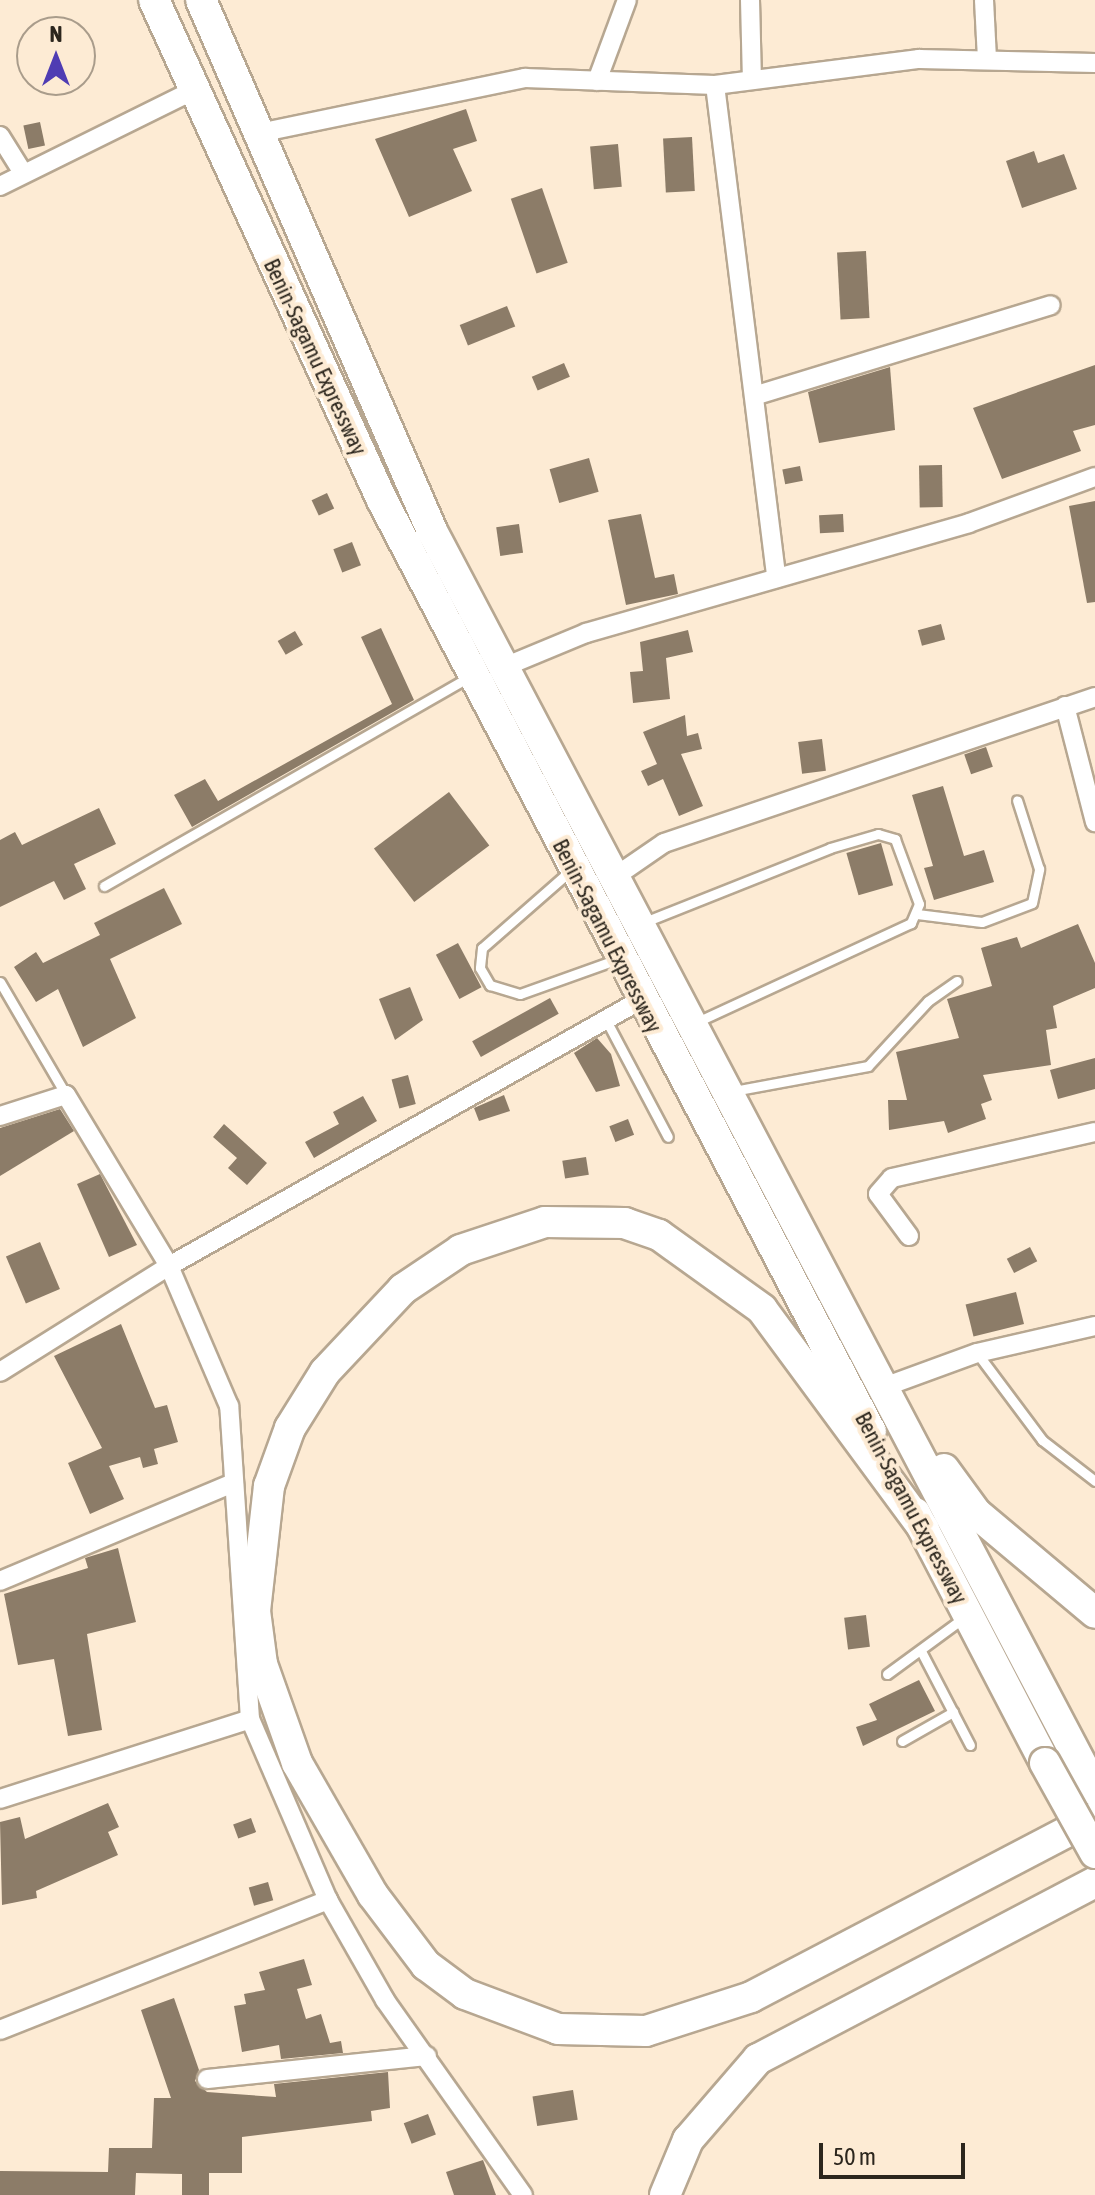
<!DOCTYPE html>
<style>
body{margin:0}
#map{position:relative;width:1095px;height:2195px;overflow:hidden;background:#fdebd4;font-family:"Asap Condensed",sans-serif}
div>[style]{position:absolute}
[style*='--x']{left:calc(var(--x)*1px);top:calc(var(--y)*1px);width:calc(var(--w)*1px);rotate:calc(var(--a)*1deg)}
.building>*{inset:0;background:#8c7c68;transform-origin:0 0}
.roads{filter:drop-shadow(2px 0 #b7a791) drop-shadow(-2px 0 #b7a791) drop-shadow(0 2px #b7a791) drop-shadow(0 -2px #b7a791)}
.service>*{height:9px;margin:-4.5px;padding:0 4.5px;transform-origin:4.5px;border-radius:4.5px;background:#fff}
.minor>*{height:18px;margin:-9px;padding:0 9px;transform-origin:9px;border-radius:9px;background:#fff}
.trunk>*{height:30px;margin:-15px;padding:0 15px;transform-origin:15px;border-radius:15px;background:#fff}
.bridges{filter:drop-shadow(2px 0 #b7a791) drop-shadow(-2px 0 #b7a791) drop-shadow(0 2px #b7a791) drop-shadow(0 -2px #b7a791)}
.trunk-bridge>*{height:30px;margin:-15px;padding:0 15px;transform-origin:15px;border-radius:15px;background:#fff}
span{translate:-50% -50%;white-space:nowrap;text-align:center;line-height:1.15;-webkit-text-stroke:8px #fdebd4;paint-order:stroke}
.street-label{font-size:22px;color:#2c261d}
.north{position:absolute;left:16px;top:16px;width:80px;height:80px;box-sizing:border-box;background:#fdebd4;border:2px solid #a99c8b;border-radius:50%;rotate:0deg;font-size:22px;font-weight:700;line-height:32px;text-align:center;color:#2c261d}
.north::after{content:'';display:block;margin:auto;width:28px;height:36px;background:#4f3cb3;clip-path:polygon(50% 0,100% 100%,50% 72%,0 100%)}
.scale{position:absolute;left:819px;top:2143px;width:146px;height:36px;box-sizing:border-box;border:4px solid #2c261d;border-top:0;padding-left:10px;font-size:24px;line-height:28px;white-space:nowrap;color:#2c261d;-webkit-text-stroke:6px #fdebd4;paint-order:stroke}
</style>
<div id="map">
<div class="building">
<div style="clip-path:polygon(466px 109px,477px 141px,453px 149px,472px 191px,409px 217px,375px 139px)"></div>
<div style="left:40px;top:122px;width:24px;height:17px;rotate:78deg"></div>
<div style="left:692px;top:137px;width:54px;height:29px;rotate:87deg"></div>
<div style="left:618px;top:144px;width:43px;height:28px;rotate:85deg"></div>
<div style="clip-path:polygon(1034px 151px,1038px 163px,1064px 154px,1077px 189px,1022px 208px,1006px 161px)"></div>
<div style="left:542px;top:188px;width:79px;height:33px;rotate:71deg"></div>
<div style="left:866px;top:251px;width:67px;height:29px;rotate:87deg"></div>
<div style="left:507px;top:306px;width:22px;height:51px;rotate:68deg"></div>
<div style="left:564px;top:363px;width:15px;height:35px;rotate:67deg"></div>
<div style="clip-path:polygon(1095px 365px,1095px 425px,1073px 431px,1081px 451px,1002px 479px,973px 408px)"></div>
<div style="clip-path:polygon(890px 367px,895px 430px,819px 443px,808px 392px)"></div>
<div style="left:589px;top:458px;width:35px;height:41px;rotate:74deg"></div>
<div style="left:942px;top:465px;width:42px;height:23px;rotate:89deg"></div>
<div style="left:800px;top:466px;width:15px;height:18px;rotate:79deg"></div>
<div style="left:327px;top:493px;width:17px;height:17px;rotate:65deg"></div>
<div style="clip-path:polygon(1095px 501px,1095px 602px,1087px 603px,1069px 506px)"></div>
<div style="clip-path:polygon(641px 514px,655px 578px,674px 574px,678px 594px,626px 605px,608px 520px)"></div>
<div style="left:843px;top:514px;width:18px;height:24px;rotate:87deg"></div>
<div style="left:519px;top:524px;width:29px;height:23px;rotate:82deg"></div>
<div style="left:352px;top:542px;width:25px;height:20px;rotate:69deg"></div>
<div style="left:941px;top:624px;width:16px;height:24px;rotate:75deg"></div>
<div style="clip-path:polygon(381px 628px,414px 700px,192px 827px,174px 795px,205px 779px,218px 801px,392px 704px,361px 637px)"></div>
<div style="clip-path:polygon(688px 630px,693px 652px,666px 658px,670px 699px,633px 703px,630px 672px,643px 671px,640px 642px)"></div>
<div style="left:295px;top:631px;width:16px;height:20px;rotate:60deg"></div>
<div style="clip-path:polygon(685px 715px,687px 736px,698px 733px,702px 749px,681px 754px,703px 806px,679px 816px,663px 779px,648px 786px,641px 771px,657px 764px,643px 732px)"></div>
<div style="left:822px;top:739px;width:32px;height:24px;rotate:83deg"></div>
<div style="left:986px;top:747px;width:21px;height:23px;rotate:71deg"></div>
<div style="clip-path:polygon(943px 786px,964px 856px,984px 850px,994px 882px,934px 900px,924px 868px,933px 866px,912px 795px)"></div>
<div style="left:449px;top:792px;width:67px;height:94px;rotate:53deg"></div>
<div style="clip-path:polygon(99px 808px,116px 844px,74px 864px,86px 889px,64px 900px,54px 881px,0 907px,0 840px,15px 832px,22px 845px)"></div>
<div style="left:881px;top:843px;width:44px;height:36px;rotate:74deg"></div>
<div style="clip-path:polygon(164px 888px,182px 924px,110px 959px,136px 1018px,83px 1047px,58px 989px,36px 1002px,14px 967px,36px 952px,43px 963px,100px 935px,94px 923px)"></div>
<div style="clip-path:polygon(1078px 924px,1095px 963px,1095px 988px,1053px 1006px,1057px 1028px,1046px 1030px,1051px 1065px,983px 1075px,992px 1100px,981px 1104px,986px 1119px,948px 1133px,944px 1121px,889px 1130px,888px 1100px,907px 1100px,896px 1052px,959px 1038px,947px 999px,992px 986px,981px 948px,1017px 937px,1021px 948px)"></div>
<div style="left:458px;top:943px;width:50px;height:25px;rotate:62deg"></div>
<div style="clip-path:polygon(410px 987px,423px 1020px,395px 1040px,379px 999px)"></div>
<div style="left:550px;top:998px;width:18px;height:89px;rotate:61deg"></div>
<div style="clip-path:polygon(597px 1038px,611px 1054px,620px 1086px,596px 1092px,574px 1053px)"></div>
<div style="clip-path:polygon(1095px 1058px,1095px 1089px,1058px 1099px,1050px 1070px)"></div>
<div style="left:408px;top:1075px;width:30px;height:17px;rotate:75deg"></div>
<div style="clip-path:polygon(504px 1095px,510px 1111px,479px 1121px,474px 1108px)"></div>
<div style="clip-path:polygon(363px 1096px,377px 1121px,314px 1158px,305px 1142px,339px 1124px,333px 1112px)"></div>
<div style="clip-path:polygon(60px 1109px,74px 1131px,0 1176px,0 1128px)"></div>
<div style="left:628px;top:1119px;width:17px;height:20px;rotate:69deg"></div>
<div style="clip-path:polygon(224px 1124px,267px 1163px,247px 1185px,228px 1168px,237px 1158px,213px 1137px)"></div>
<div style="left:586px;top:1157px;width:18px;height:24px;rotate:81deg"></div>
<div style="clip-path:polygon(100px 1174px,137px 1245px,109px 1257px,77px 1184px)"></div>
<div style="left:40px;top:1242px;width:51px;height:37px;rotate:67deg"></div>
<div style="left:1030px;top:1247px;width:16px;height:26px;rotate:63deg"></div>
<div style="left:1016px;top:1292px;width:33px;height:52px;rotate:76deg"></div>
<div style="clip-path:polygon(121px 1324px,155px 1408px,167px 1405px,178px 1442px,154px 1449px,158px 1464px,143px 1468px,140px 1457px,109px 1466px,124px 1499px,90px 1514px,68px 1463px,102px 1448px,54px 1356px)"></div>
<div style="clip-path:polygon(118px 1548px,136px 1622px,87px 1634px,102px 1730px,68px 1736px,54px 1659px,18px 1665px,4px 1594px,88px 1568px,85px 1558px)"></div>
<div style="left:866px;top:1615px;width:32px;height:22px;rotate:83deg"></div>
<div style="clip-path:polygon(919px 1680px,935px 1711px,863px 1746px,856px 1727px,877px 1720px,869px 1704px)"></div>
<div style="clip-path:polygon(108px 1803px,119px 1827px,108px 1832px,118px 1855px,36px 1891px,37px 1898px,2px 1905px,0 1822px,20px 1817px,25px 1839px)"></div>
<div style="left:251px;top:1818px;width:15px;height:19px;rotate:70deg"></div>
<div style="left:268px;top:1882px;width:19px;height:20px;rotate:74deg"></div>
<div style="clip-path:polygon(304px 1959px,312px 1985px,297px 1989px,306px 2019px,321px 2014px,330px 2043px,341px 2041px,343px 2053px,281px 2059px,279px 2045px,242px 2052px,234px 2006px,246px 2004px,244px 1994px,265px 1990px,259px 1972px)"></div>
<div style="clip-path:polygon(174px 1998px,199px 2070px,195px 2081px,207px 2092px,276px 2097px,274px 2084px,388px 2072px,390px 2108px,371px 2111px,372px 2121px,242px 2137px,242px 2173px,209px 2173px,209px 2195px,182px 2195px,182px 2174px,136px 2173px,135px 2195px,0 2195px,0 2171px,108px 2172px,109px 2148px,152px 2148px,154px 2098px,171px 2098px,141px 2010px)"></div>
<div style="left:573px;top:2090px;width:30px;height:41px;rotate:81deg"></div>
<div style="left:428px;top:2114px;width:22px;height:26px;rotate:69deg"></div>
<div style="clip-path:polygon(483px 2160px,496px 2195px,454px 2195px,446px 2172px)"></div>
</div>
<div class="roads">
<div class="service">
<div style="--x:570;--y:871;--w:117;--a:138.8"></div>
<div style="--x:482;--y:948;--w:20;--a:96"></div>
<div style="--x:480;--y:968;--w:20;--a:60"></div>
<div style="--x:490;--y:985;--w:31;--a:17"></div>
<div style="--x:520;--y:994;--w:104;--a:-19.7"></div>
<div style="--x:104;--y:886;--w:421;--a:-29.8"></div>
<div style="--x:917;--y:914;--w:65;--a:7"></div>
<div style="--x:982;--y:922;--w:53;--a:-20.8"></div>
<div style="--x:1032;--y:903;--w:35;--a:-78"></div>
<div style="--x:1039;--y:869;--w:72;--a:-107.7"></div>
<div style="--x:642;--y:923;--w:202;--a:-21.7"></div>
<div style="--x:830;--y:848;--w:50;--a:-16.3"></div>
<div style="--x:878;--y:834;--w:18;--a:16"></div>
<div style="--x:895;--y:839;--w:69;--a:69.7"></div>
<div style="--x:919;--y:904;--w:21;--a:113"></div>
<div style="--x:911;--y:923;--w:236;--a:155.2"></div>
<div style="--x:0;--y:982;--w:131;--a:59.7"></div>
<div style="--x:606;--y:1020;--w:132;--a:62.1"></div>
<div style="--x:733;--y:1091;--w:137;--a:-10.5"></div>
<div style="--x:868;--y:1066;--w:88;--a:-47.3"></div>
<div style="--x:928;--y:1001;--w:35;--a:-35"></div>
<div style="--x:977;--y:1353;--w:109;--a:53.2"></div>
<div style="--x:1042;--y:1440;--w:67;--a:37.7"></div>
<div style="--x:921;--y:1651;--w:106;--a:62.5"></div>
<div style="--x:887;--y:1674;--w:97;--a:-36.2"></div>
<div style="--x:902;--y:1741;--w:59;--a:-29.6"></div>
</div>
<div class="minor">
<div style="--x:750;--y:0;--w:80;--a:88.6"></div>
<div style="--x:984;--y:0;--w:60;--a:87.1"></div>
<div style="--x:597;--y:81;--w:86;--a:-69.7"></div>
<div style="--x:715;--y:85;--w:497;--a:82.9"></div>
<div style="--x:259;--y:133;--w:272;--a:-11.7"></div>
<div style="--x:525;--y:78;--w:190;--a:2.1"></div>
<div style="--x:715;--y:85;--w:206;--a:-7.3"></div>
<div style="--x:919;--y:59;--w:176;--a:1.3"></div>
<div style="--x:0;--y:136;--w:44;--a:58.1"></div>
<div style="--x:0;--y:186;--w:214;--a:-26.3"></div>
<div style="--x:757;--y:395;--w:307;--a:-17"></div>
<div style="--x:504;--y:667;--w:89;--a:-22.5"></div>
<div style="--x:586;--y:633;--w:398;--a:-16"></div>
<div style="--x:969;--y:523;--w:134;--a:-20.1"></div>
<div style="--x:1065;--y:706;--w:120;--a:75.5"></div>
<div style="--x:616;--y:876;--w:58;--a:-34.5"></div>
<div style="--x:664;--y:843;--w:455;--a:-18.7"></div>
<div style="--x:0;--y:1116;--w:69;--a:-17.7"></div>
<div style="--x:66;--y:1095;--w:200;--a:58.9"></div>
<div style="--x:169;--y:1266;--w:199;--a:147.9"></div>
<div style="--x:909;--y:1236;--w:52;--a:-126.4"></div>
<div style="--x:878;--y:1194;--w:21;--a:-49"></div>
<div style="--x:892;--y:1178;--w:208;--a:-12.8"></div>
<div style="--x:884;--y:1387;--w:99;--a:-20.1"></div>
<div style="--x:977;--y:1353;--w:121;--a:-12.9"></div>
<div style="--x:0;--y:1581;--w:253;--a:-22.8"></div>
<div style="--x:0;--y:1799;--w:262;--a:-17.7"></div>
<div style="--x:0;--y:2030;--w:353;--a:-21.6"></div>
<div style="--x:207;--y:2079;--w:221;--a:-6"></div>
<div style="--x:523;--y:2195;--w:239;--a:-125.3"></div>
<div style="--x:385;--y:2000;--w:115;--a:-119.7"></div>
<div style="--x:328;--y:1900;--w:197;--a:-113.3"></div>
<div style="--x:250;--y:1719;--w:314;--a:-93.8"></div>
<div style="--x:229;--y:1406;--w:152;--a:-113.2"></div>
<div style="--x:169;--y:1266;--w:540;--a:-29.42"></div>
</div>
<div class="trunk">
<div style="--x:154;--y:0;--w:550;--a:65.49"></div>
<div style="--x:382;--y:500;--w:1052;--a:62.31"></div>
<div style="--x:201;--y:0;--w:581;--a:66.48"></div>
<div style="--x:433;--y:533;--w:1421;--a:62.23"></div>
<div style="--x:944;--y:1469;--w:54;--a:54"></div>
<div style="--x:976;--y:1513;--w:155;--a:40"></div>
<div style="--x:915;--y:1513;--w:282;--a:62.5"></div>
<div style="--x:924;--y:1529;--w:273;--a:-126.4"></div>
<div style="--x:762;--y:1309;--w:127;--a:-144.3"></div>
<div style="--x:659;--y:1235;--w:36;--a:-161"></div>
<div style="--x:625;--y:1223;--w:80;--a:-179.3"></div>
<div style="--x:545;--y:1222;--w:89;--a:161.6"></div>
<div style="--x:461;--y:1250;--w:70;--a:146.1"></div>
<div style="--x:403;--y:1289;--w:114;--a:133.2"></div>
<div style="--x:325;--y:1372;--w:66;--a:122"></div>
<div style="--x:290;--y:1428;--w:62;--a:109.9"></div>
<div style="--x:269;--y:1486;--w:126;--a:96.4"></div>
<div style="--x:255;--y:1611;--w:53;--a:82.5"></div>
<div style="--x:262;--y:1664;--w:105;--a:70.5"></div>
<div style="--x:297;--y:1763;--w:152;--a:60.1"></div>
<div style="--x:373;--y:1895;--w:88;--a:52.9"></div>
<div style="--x:426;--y:1965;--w:49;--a:36.6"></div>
<div style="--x:465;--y:1994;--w:99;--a:20.6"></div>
<div style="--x:558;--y:2029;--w:88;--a:1.3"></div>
<div style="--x:646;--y:2031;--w:110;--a:-17.9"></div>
<div style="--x:751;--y:1997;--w:388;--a:-27.6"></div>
<div style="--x:665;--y:2195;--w:60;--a:-67.3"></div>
<div style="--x:688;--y:2140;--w:107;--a:-49.2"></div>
<div style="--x:758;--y:2059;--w:381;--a:-27.7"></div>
</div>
</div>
<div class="bridges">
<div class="trunk-bridge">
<div style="--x:1045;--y:1763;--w:103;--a:60.9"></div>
</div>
</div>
<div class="street-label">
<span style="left:315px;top:357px;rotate:65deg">Benin-Sagamu Expressway</span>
<span style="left:607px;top:936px;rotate:63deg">Benin-Sagamu Expressway</span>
<span style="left:911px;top:1508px;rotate:62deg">Benin-Sagamu Expressway</span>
</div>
<div class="north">N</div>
<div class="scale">50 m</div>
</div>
